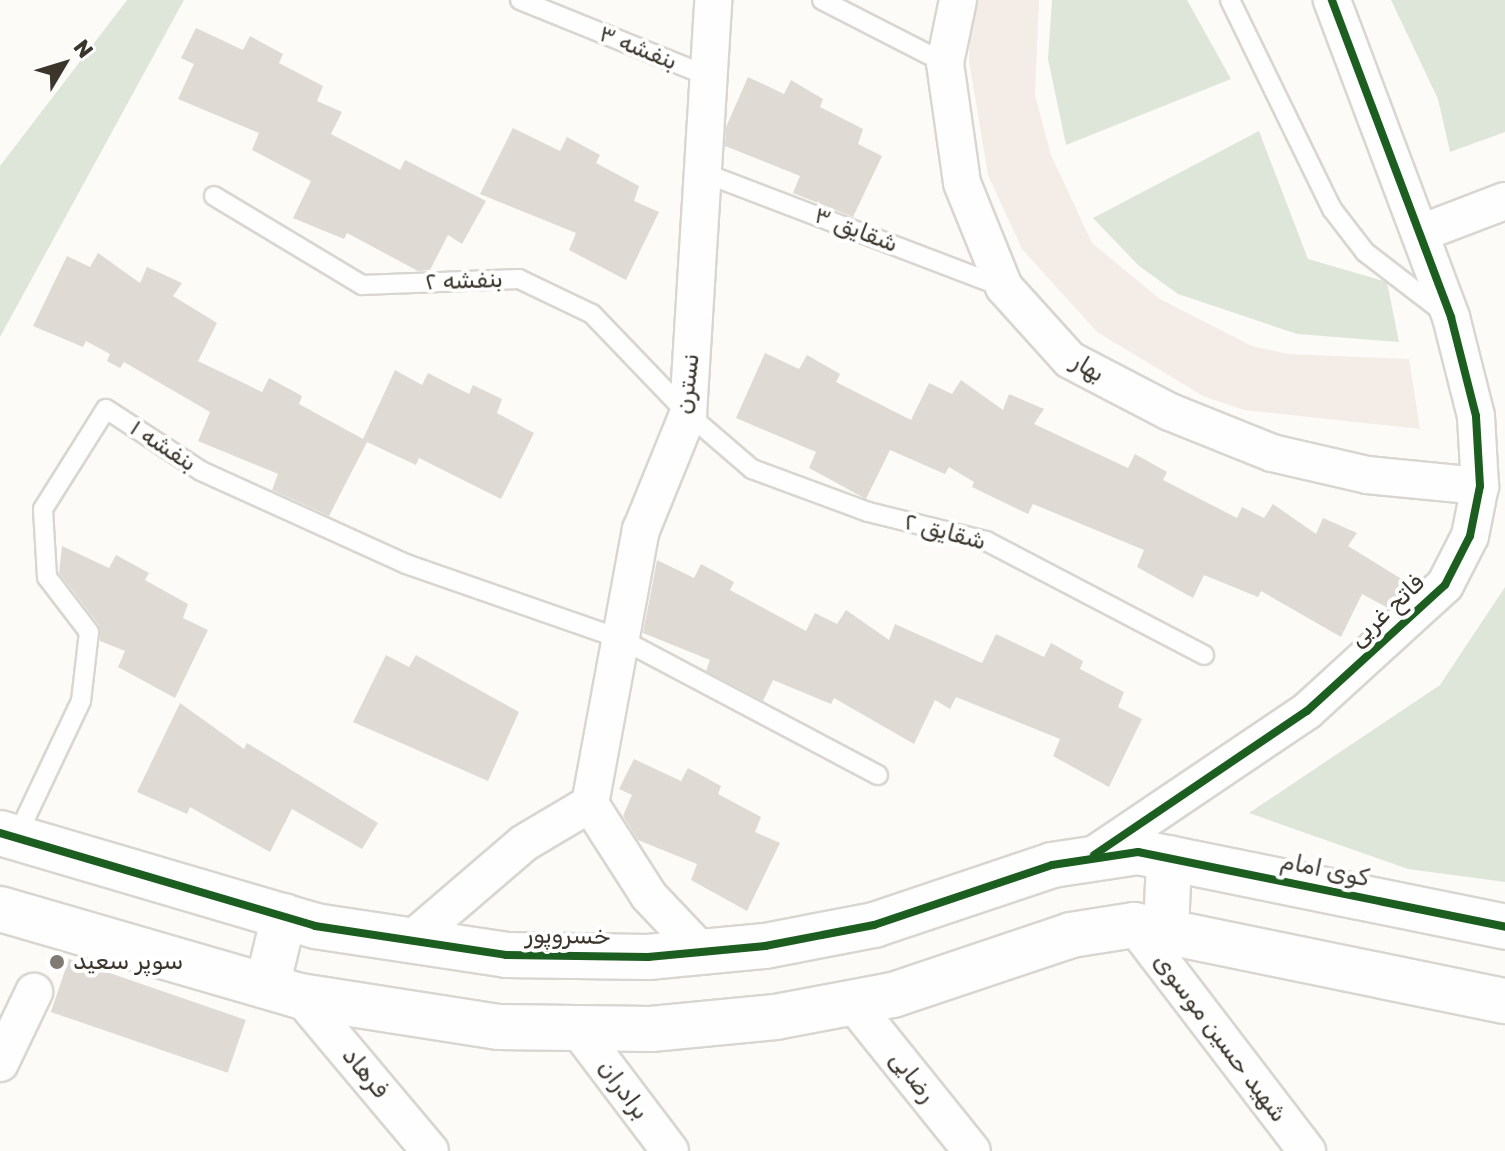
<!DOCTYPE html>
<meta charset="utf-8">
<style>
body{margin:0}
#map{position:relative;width:1505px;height:1151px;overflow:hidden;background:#fdfbf8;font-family:Rubik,"Noto Naskh Arabic",sans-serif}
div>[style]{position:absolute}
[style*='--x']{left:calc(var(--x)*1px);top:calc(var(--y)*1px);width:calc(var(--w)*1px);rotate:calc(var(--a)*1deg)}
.commercial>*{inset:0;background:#f4ece7}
.green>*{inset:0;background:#dee6da}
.building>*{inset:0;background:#dfdad3;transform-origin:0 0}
.roads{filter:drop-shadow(2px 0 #d9d6d1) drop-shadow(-2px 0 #d9d6d1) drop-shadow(0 2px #d9d6d1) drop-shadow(0 -2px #d9d6d1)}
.service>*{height:18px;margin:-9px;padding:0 9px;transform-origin:9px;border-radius:9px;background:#fffefe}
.minor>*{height:36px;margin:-18px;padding:0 18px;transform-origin:18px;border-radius:18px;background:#fffefe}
.tertiary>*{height:44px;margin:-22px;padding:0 22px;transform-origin:22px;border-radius:22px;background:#fffefe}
.cycleway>*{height:8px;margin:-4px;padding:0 4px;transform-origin:4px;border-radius:4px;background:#1b5e20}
.dots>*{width:22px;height:22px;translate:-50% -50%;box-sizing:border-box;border:4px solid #fff;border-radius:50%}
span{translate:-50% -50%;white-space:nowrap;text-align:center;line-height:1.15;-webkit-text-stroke:8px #fff;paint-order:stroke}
.street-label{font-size:24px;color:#3b352c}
.poi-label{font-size:24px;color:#3b352c}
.left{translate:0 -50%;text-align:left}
.north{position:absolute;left:24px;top:24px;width:80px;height:80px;-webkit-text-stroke:6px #fff;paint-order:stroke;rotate:52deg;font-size:22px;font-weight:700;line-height:32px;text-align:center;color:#3b352c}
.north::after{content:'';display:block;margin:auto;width:28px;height:36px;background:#3b352c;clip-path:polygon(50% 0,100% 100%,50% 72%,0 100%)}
</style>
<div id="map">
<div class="commercial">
<div style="clip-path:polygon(971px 0,1039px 0,1035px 95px,1051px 155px,1092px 243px,1160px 299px,1252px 346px,1288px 354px,1409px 359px,1420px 429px,1244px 410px,1203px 396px,1097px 332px,1022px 249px,988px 175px,969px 61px)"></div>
</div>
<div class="green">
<div style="clip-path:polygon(127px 0,184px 0,0 337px,0 166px)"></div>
<div style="clip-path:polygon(1052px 0,1187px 0,1231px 79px,1066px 145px,1048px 59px)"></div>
<div style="clip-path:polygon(1391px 0,1505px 0,1505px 132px,1450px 152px,1438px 99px)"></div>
<div style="clip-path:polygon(1259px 131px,1308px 259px,1387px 282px,1399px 342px,1297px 334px,1178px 294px,1139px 266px,1093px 218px)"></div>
<div style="clip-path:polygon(1505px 587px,1505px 882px,1408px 869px,1249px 813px,1440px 685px)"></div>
</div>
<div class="building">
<div style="clip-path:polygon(196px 28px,243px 50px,250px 36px,283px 54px,279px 63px,323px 86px,317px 101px,342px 112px,331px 134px,400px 170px,405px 160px,486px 201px,462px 244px,448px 235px,430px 270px,418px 271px,347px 233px,344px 239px,293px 218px,311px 181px,252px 150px,259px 133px,178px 99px,194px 64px,181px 58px)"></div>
<div style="clip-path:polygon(748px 77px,784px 94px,791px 80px,823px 99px,820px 107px,863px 129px,858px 144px,882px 156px,853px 217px,793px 193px,800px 176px,725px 146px,726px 127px)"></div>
<div style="clip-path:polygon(513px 128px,560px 151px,567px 137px,600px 155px,596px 163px,639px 186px,634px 201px,659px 212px,626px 280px,569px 250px,576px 233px,480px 194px)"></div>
<div style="clip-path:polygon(98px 253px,140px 283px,147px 267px,182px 283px,173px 296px,217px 323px,198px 361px,262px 392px,269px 378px,302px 396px,299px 404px,363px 439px,395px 370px,422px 385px,428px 373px,469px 394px,473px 385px,502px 399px,497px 413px,534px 433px,501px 499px,419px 458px,416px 465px,367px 442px,329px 516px,272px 490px,278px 474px,198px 441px,210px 412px,124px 362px,120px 368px,107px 361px,110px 354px,86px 341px,83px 347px,33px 326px,67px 256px,90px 267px)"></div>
<div style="clip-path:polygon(765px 353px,799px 369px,807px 355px,840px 374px,836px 382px,911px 420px,929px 383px,952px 394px,961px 380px,1003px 410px,1009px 394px,1044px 409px,1034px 424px,1128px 468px,1135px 454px,1167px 472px,1163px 480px,1237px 518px,1242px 507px,1264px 518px,1273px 504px,1316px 534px,1323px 518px,1357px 533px,1348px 546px,1413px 586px,1388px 608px,1362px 594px,1341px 637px,1261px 591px,1258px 597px,1204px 575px,1193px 598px,1137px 567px,1144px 550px,1033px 504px,1028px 514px,972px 487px,974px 482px,949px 467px,945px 474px,890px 450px,866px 499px,809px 468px,816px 452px,736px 418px)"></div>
<div style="clip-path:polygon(62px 546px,109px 568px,116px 555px,149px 573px,145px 580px,188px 604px,183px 618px,208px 630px,175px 698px,118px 667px,125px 651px,100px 641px,99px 625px,59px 573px)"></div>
<div style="clip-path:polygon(657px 560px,694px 578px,701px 564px,734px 582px,730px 590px,806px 631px,815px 613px,837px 624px,846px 610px,889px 640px,895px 624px,982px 663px,996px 634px,1044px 657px,1051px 643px,1083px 661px,1080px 669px,1124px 692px,1118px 707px,1142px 719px,1109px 787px,1053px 756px,1060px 739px,956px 697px,950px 709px,935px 700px,914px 744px,834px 698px,831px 704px,773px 680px,763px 701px,706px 671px,710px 660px,643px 633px)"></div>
<div style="clip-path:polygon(386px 655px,409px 667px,416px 655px,519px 712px,488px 781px,353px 722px)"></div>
<div style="clip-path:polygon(180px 703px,244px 749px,247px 743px,378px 823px,362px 849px,292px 809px,270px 852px,190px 807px,187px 814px,137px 792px)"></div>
<div style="clip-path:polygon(634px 759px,681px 781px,688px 768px,721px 786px,718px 794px,761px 817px,755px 832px,780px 843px,747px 911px,691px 880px,697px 864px,638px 840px,623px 816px,632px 795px,619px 789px)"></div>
<div style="left:69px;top:959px;width:187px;height:56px;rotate:19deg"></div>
</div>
<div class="roads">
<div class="service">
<div style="--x:520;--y:0;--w:206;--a:22"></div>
<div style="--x:822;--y:0;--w:138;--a:27.1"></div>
<div style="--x:1230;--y:0;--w:233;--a:64"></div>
<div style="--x:1332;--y:209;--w:54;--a:52.5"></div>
<div style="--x:1365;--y:252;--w:97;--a:37.5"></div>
<div style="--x:707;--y:174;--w:317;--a:20.9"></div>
<div style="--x:214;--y:196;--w:173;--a:31"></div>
<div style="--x:362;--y:285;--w:157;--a:-2.2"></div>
<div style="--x:519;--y:279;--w:81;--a:25.6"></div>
<div style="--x:592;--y:314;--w:139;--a:46.2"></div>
<div style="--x:688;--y:414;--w:84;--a:40.7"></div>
<div style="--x:752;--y:469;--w:124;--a:20.3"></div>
<div style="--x:868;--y:512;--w:122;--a:13.8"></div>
<div style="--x:986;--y:541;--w:246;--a:27.6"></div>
<div style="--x:16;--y:838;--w:152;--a:-64.6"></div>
<div style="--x:81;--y:701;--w:69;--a:-83.4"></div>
<div style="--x:89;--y:632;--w:69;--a:-127.4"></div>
<div style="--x:47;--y:577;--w:68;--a:-93.4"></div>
<div style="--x:43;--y:509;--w:118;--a:-57.8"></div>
<div style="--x:106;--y:409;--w:113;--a:33.1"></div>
<div style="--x:201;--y:471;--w:225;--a:24.4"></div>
<div style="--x:406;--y:564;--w:225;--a:19.2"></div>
<div style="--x:619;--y:638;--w:293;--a:27.9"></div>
</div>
<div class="minor">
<div style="--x:958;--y:0;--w:64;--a:101.7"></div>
<div style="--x:945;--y:63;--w:121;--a:81.9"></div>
<div style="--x:962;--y:183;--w:112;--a:68"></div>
<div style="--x:1004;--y:287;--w:98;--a:47.9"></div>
<div style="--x:1070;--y:360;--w:113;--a:27.5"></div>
<div style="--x:1170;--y:412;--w:110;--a:21.9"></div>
<div style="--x:1272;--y:453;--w:98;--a:13"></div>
<div style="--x:1367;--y:475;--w:114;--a:5.6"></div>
<div style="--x:1421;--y:233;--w:90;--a:-20.9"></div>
<div style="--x:590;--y:804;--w:279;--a:-79.5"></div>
<div style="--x:641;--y:530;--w:125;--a:-67.9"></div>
<div style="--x:688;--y:414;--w:415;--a:-86.5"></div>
<div style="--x:1092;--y:856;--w:259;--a:-34"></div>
<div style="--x:1307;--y:711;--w:187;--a:-42.4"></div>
<div style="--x:1445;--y:585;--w:55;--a:-63"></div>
<div style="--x:1470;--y:536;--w:51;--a:-78.7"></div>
<div style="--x:1480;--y:486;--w:70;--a:-93.3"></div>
<div style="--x:1476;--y:416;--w:102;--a:-104.2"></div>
<div style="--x:1451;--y:317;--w:339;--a:-110.6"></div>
<div style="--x:1134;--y:925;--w:285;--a:52.6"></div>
<div style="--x:411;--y:940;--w:149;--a:-40.6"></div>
<div style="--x:524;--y:843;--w:77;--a:-30.6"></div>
<div style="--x:590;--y:804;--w:109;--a:57.3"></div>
<div style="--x:649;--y:896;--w:77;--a:46.6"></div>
<div style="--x:300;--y:996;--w:202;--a:50"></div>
<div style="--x:852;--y:1002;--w:191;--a:51.2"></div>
<div style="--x:577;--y:1028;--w:154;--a:52.9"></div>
<div style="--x:0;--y:1063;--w:79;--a:-64.4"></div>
</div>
<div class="tertiary">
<div style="--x:0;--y:833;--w:328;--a:16.4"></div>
<div style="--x:315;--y:926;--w:193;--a:8.6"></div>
<div style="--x:506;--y:955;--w:142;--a:0.8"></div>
<div style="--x:648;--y:957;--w:118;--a:-5.4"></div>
<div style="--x:765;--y:946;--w:111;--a:-10.9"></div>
<div style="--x:874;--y:925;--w:188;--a:-18.6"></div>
<div style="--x:1052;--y:865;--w:87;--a:-8.6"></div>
<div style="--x:1138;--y:852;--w:375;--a:11.5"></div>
<div style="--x:0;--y:909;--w:312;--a:16.2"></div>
<div style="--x:300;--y:996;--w:201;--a:8.9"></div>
<div style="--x:499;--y:1027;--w:152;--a:0.8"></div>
<div style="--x:651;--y:1029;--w:125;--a:-5.5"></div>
<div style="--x:775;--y:1017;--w:120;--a:-10.6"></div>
<div style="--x:893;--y:995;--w:188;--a:-18.6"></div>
<div style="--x:1071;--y:935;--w:64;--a:-9"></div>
<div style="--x:1134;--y:925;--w:379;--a:11.6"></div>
<div style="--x:1166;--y:931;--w:73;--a:-87.6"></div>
<div style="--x:267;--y:986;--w:72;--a:-76.3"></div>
</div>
</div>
<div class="cycleway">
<div style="--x:0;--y:833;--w:328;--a:16.4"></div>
<div style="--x:315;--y:926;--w:193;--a:8.6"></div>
<div style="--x:506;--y:955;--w:142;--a:0.8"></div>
<div style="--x:648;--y:957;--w:118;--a:-5.4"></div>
<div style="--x:765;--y:946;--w:111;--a:-10.9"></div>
<div style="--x:874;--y:925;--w:188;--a:-18.6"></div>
<div style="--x:1052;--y:865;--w:87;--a:-8.6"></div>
<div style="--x:1138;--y:852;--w:375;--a:11.5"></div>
<div style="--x:1094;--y:855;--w:257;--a:-34.1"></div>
<div style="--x:1307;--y:711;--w:187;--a:-42.4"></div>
<div style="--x:1445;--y:585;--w:55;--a:-63"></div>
<div style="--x:1470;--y:536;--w:51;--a:-78.7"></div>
<div style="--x:1480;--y:486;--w:70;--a:-93.3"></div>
<div style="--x:1476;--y:416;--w:102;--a:-104.2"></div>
<div style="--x:1451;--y:317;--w:339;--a:-110.6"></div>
</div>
<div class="dots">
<div style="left:57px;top:962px;background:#7f7a73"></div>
</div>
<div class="street-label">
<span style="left:638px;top:48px;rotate:22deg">بنفشه ۳</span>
<span style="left:856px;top:230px;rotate:21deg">شقایق ۳</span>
<span style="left:464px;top:281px;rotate:-2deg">بنفشه ۲</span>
<span style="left:1088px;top:368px;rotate:31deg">بهار</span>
<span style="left:688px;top:384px;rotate:-83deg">نسترن</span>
<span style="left:163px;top:446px;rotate:33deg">بنفشه ۱</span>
<span style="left:945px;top:532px;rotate:15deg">شقایق ۲</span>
<span style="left:1387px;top:611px;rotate:-43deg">فاتح غربی</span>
<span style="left:1325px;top:870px;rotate:12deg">کوی امام</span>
<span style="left:568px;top:936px;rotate:1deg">خسروپور</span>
<span style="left:1220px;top:1038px;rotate:53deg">شهید حسین موسوی</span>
<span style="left:365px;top:1073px;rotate:50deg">فرهاد</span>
<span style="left:912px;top:1077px;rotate:51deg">رضایی</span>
<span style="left:623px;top:1090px;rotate:53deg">برادران</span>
</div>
<div class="poi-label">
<span class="left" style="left:73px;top:962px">سوپر سعید</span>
</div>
<div class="north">N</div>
</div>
